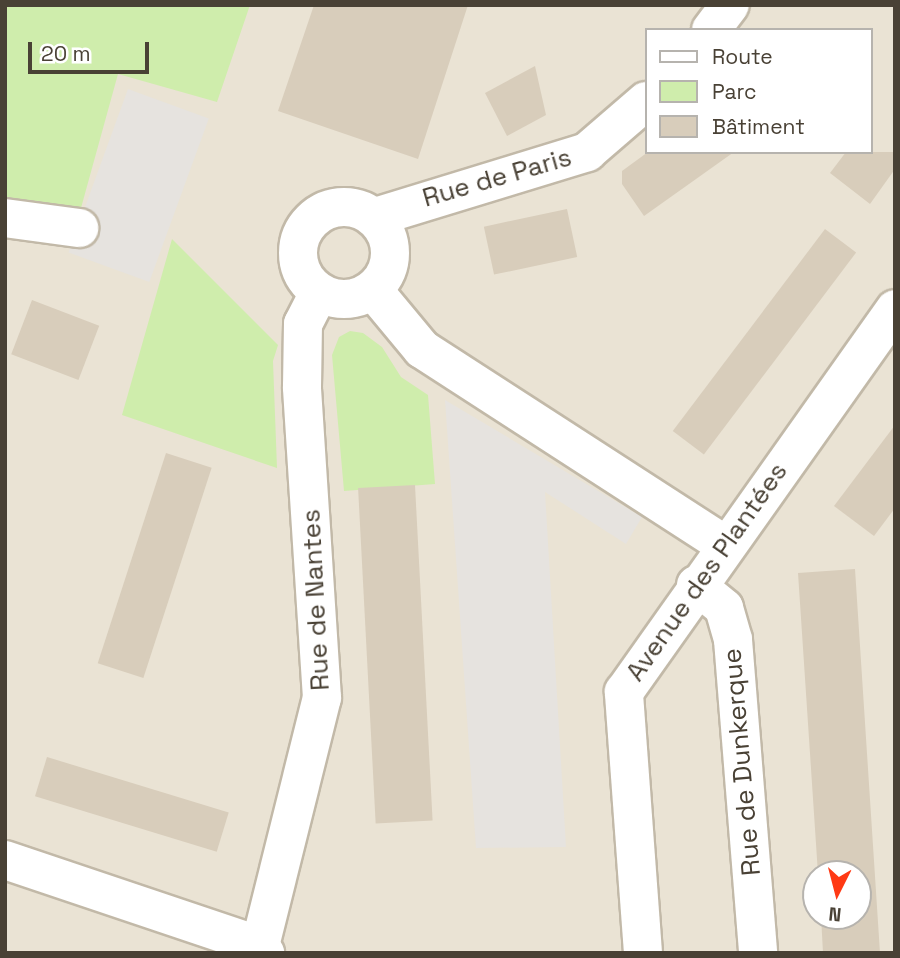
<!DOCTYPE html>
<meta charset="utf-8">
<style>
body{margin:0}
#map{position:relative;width:900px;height:958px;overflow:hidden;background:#f5f1e7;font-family:"Space Grotesk",sans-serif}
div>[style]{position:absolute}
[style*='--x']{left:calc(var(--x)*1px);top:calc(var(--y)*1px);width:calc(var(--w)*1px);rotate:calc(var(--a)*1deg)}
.residential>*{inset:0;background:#eae3d4}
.green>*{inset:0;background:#cfedac}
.parking>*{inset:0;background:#e6e3df;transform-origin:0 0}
.building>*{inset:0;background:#d8cdbb;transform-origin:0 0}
.roads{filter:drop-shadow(2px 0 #c2b9a8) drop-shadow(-2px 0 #c2b9a8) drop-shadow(0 2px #c2b9a8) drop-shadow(0 -2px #c2b9a8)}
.minor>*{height:38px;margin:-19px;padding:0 19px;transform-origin:19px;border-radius:19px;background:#fff}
.minor>.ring{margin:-19px;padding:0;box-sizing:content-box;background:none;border:38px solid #fff;border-radius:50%}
span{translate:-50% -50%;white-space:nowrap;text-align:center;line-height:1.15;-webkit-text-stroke:5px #fff;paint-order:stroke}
.street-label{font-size:26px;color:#494135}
.frame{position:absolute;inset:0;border:7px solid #494135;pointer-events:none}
.legend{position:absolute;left:645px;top:28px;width:228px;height:126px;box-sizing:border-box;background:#fff;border:2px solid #b6b3ae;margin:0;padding:9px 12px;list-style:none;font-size:21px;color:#494135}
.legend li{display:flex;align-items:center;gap:14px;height:35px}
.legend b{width:35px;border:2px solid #b6b3ae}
.north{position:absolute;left:802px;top:860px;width:70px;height:70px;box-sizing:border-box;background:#fff;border:2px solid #b6b3ae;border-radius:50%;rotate:186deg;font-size:19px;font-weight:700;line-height:28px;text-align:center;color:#494135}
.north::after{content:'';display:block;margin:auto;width:24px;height:32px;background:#ff3914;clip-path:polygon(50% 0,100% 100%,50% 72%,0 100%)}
.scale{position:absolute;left:28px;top:42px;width:121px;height:32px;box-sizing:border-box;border:4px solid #494135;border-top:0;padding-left:9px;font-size:21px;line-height:24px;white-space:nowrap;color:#494135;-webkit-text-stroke:5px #fff;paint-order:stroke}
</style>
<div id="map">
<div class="residential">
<div style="clip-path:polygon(evenodd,5px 5px,895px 5px,895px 953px,5px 953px,5px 5px,646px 30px,870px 30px,870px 152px,646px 152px,646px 30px,5px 5px,816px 874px,858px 874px,858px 916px,816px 916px,816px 874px)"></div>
</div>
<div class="green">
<div style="clip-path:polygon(5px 5px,250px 5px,217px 102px,118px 74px,81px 208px,5px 197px)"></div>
<div style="clip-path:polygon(172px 239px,278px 345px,273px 361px,277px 468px,122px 415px)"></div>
<div style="clip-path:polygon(350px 331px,363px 333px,382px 347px,401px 377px,428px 395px,435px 484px,344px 491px,332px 355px,339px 337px)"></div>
</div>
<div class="parking">
<div style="left:128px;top:89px;width:86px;height:174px;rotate:20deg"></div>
<div style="clip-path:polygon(445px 400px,642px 517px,626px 544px,545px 492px,566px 847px,476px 848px)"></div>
</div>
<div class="building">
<div style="clip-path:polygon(314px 5px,468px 5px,418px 159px,278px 111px)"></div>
<div style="clip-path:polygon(535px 66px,546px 115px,507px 136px,485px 93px)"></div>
<div style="clip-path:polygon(648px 152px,734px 152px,644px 216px,622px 184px,622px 171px)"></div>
<div style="clip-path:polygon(846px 152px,895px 152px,895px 169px,870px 204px,830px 173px)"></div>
<div style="left:567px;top:209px;width:49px;height:85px;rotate:78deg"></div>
<div style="left:825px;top:229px;width:39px;height:253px;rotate:37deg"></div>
<div style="left:32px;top:300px;width:72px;height:58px;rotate:21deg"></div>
<div style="clip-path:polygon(895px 425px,895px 508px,874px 536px,834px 506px)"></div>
<div style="left:166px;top:453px;width:48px;height:221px;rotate:18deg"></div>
<div style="left:415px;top:485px;width:336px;height:57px;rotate:87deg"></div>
<div style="clip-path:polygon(855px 569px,880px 953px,823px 953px,821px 916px,858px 916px,858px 874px,818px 874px,798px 573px)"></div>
<div style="left:47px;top:757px;width:190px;height:41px;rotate:17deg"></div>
</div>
<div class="roads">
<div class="minor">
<div style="--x:711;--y:30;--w:31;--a:-53"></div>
<div class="ring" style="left:298px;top:207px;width:54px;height:54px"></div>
<div style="--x:375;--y:217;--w:222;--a:-17"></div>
<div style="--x:587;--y:152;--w:78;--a:-40.8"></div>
<div style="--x:5;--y:218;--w:75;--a:7.7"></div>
<div style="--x:373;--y:290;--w:77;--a:50.3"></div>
<div style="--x:422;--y:349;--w:359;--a:32.9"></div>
<div style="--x:696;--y:585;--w:36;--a:39"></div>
<div style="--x:724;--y:608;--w:33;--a:74"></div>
<div style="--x:733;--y:640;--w:314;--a:85.4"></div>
<div style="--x:5;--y:860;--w:269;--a:18.6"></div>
<div style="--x:260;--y:946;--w:9;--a:54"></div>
<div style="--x:260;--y:946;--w:256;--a:-76"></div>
<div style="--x:322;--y:698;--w:312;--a:-93.7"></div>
<div style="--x:302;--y:387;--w:63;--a:-89.1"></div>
<div style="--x:303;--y:324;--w:35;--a:-63"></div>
<div style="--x:643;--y:953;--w:262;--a:-94.2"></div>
<div style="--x:624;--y:692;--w:469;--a:-54.7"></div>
</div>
</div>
<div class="street-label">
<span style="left:497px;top:178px;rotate:-16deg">Rue de Paris</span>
<span style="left:707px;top:572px;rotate:-55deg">Avenue des Plantées</span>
<span style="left:316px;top:600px;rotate:-93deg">Rue de Nantes</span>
<span style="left:742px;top:762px;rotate:-95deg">Rue de Dunkerque</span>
</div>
<div class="frame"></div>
<ul class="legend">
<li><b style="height:9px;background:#fff"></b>Route</li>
<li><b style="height:19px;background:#cfedac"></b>Parc</li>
<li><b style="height:19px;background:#d8cdbb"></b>Bâtiment</li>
</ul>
<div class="north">N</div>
<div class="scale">20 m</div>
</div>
